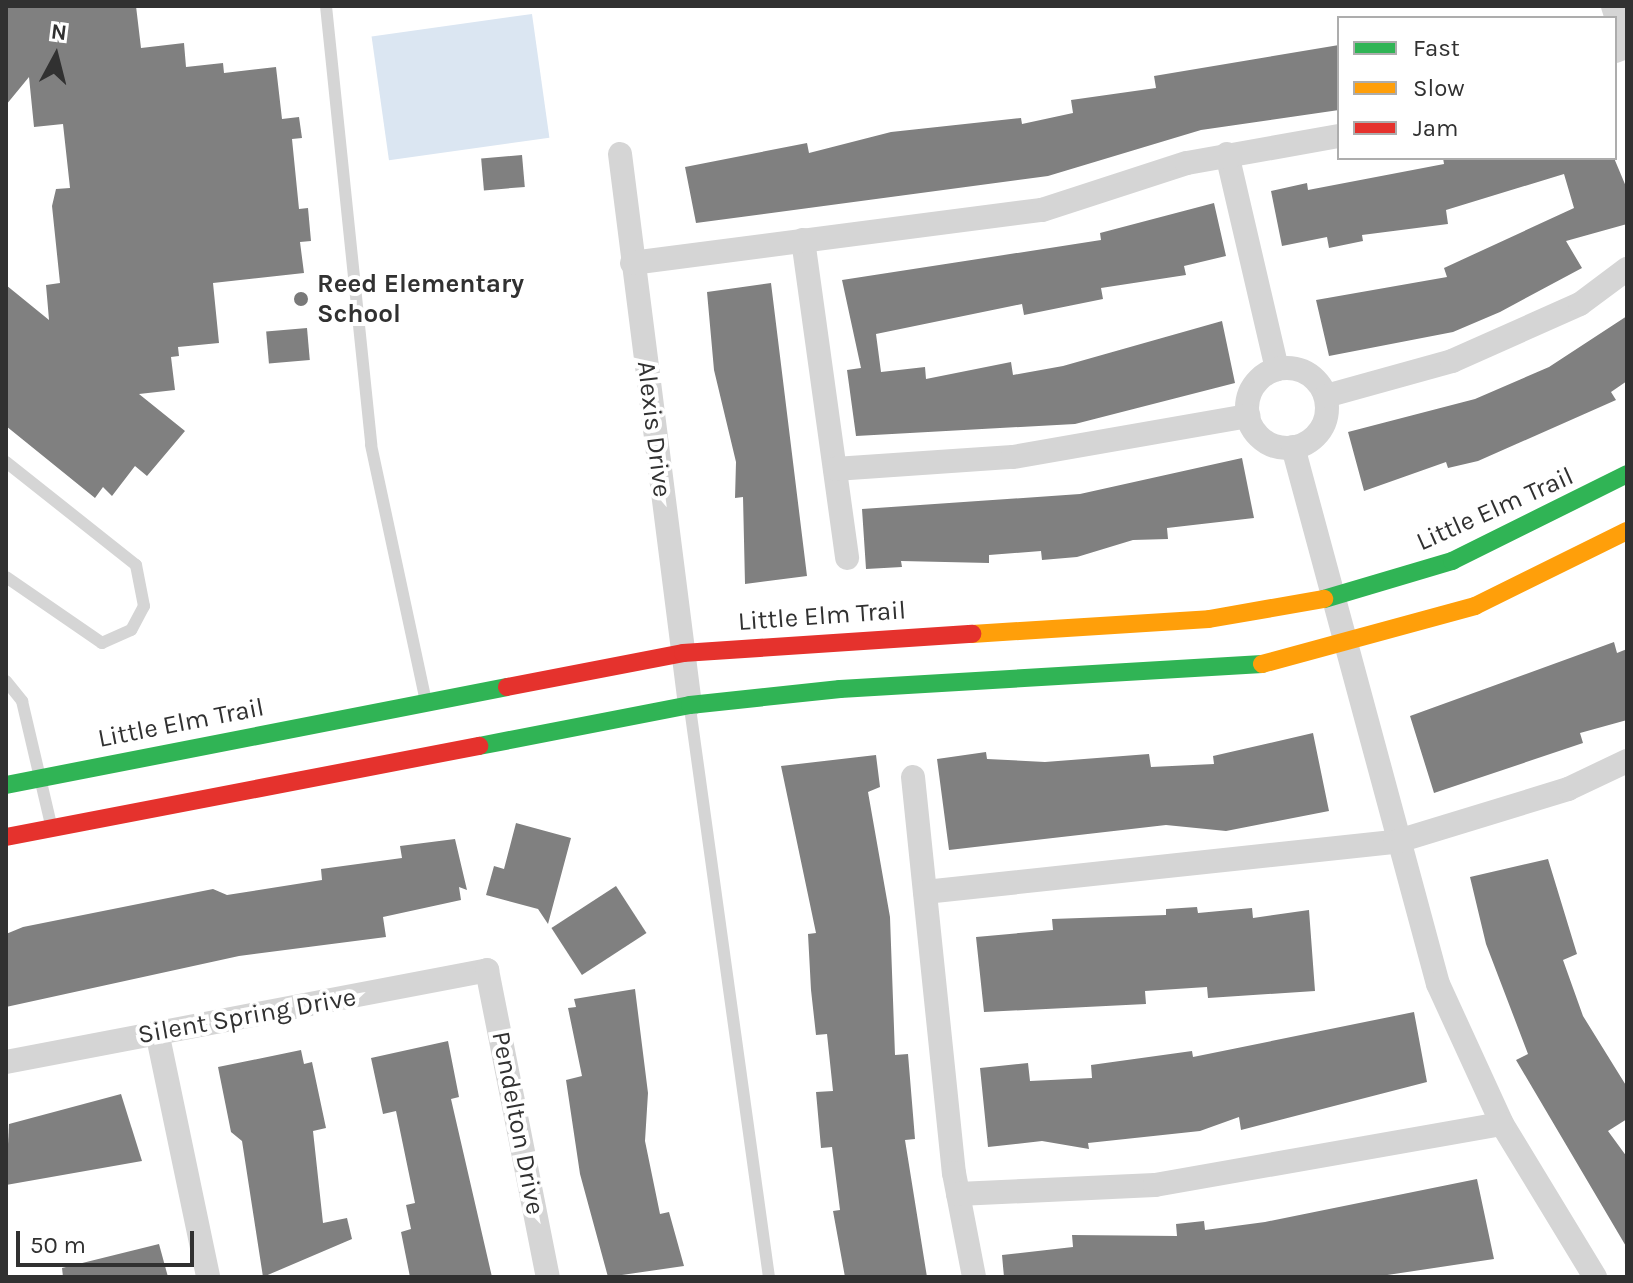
<!DOCTYPE html>
<style>
body{margin:0}
#map{position:relative;width:1633px;height:1283px;overflow:hidden;background:#fff;font-family:Karla,sans-serif}
div>[style]{position:absolute}
[style*='--x']{left:calc(var(--x)*1px);top:calc(var(--y)*1px);width:calc(var(--w)*1px);rotate:calc(var(--a)*1deg)}
.water>*{inset:0;background:#dbe6f2;transform-origin:0 0}
.building>*{inset:0;background:#808080;transform-origin:0 0}
.lane>*{height:12px;margin:-6px;padding:0 6px;transform-origin:6px;border-radius:6px;background:#d5d5d5}
.street>*{height:24px;margin:-12px;padding:0 12px;transform-origin:12px;border-radius:12px;background:#d5d5d5}
.street>.ring{margin:-12px;padding:0;box-sizing:content-box;background:none;border:24px solid #d5d5d5;border-radius:50%}
.fast>*{height:18px;margin:-9px;padding:0 9px;transform-origin:9px;border-radius:9px;background:#30b455}
.slow>*{height:18px;margin:-9px;padding:0 9px;transform-origin:9px;border-radius:9px;background:#ff9f0a}
.jam>*{height:18px;margin:-9px;padding:0 9px;transform-origin:9px;border-radius:9px;background:#e5322d}
.dots>*{width:22px;height:22px;translate:-50% -50%;box-sizing:border-box;border:4px solid #fff;border-radius:50%}
span{translate:-50% -50%;white-space:nowrap;text-align:center;line-height:1.15;-webkit-text-stroke:8px #fff;paint-order:stroke}
.poi-label{font-size:26px;color:#313131;font-weight:700}
.left{translate:0 -50%;text-align:left}
.street-label{font-size:26px;color:#313131}
.frame{position:absolute;inset:0;border:8px solid #313131;pointer-events:none}
.legend{position:absolute;left:1337px;top:16px;width:280px;height:144px;box-sizing:border-box;background:#fff;border:2px solid #adadad;margin:0;padding:10px 14px;list-style:none;font-size:24px;color:#313131}
.legend li{display:flex;align-items:center;gap:16px;height:40px}
.legend b{width:40px;border:2px solid #adadad}
.north{position:absolute;left:16px;top:16px;width:80px;height:80px;-webkit-text-stroke:6px #fff;paint-order:stroke;rotate:7deg;font-size:22px;font-weight:700;line-height:32px;text-align:center;color:#313131}
.north::after{content:'';display:block;margin:auto;width:28px;height:36px;background:#313131;clip-path:polygon(50% 0,100% 100%,50% 72%,0 100%)}
.scale{position:absolute;left:16px;top:1231px;width:178px;height:36px;box-sizing:border-box;border:4px solid #313131;border-top:0;padding-left:10px;font-size:24px;line-height:28px;white-space:nowrap;color:#313131;-webkit-text-stroke:6px #fff;paint-order:stroke}
</style>
<div id="map">
<div class="water">
<div style="left:532px;top:14px;width:125px;height:162px;rotate:82deg"></div>
</div>
<div class="building">
<div style="clip-path:polygon(6px 6px,136px 6px,141px 48px,184px 43px,186px 67px,223px 63px,224px 73px,276px 67px,282px 119px,299px 117px,302px 138px,292px 139px,299px 209px,308px 208px,311px 241px,300px 242px,304px 273px,213px 283px,219px 343px,178px 347px,179px 356px,171px 357px,175px 390px,139px 394px,185px 431px,147px 476px,135px 466px,112px 496px,103px 487px,95px 498px,6px 426px,6px 285px,49px 320px,46px 285px,60px 283px,52px 206px,56px 189px,70px 188px,63px 124px,34px 127px,29px 77px,6px 105px)"></div>
<div style="clip-path:polygon(1339px 45px,1339px 110px,1201px 130px,1048px 176px,696px 223px,685px 167px,807px 143px,809px 153px,891px 132px,1021px 118px,1022px 124px,1073px 113px,1071px 100px,1156px 88px,1154px 76px)"></div>
<div style="left:522px;top:155px;width:32px;height:41px;rotate:85deg"></div>
<div style="clip-path:polygon(1443px 158px,1614px 158px,1627px 189px,1627px 224px,1566px 241px,1582px 268px,1500px 312px,1453px 332px,1329px 356px,1316px 300px,1447px 277px,1444px 268px,1574px 208px,1564px 174px,1446px 210px,1448px 224px,1362px 235px,1363px 241px,1329px 248px,1327px 237px,1282px 246px,1271px 191px,1307px 183px,1308px 190px,1444px 164px)"></div>
<div style="clip-path:polygon(1214px 203px,1226px 256px,1184px 266px,1186px 275px,1101px 288px,1103px 299px,1024px 315px,1022px 304px,876px 334px,881px 372px,925px 367px,926px 379px,1011px 362px,1013px 375px,1063px 366px,1222px 321px,1235px 383px,1075px 424px,856px 436px,847px 370px,861px 368px,842px 280px,1101px 240px,1100px 233px)"></div>
<div style="clip-path:polygon(771px 283px,807px 576px,745px 584px,743px 497px,735px 498px,736px 462px,714px 370px,707px 292px)"></div>
<div style="clip-path:polygon(1627px 316px,1627px 381px,1611px 392px,1616px 400px,1478px 461px,1448px 468px,1446px 462px,1364px 491px,1348px 432px,1475px 399px,1549px 367px)"></div>
<div style="left:307px;top:328px;width:32px;height:41px;rotate:85deg"></div>
<div style="clip-path:polygon(1242px 458px,1254px 518px,1167px 528px,1168px 539px,1133px 540px,1077px 557px,1042px 560px,1041px 551px,989px 555px,989px 563px,901px 561px,902px 567px,866px 569px,862px 509px,1080px 494px)"></div>
<div style="clip-path:polygon(1614px 642px,1617px 653px,1627px 649px,1627px 720px,1580px 733px,1583px 743px,1434px 793px,1410px 716px)"></div>
<div style="clip-path:polygon(1313px 733px,1329px 811px,1226px 831px,1166px 825px,949px 850px,937px 759px,986px 752px,987px 759px,1045px 762px,1149px 754px,1151px 767px,1214px 764px,1213px 756px)"></div>
<div style="clip-path:polygon(876px 755px,880px 787px,868px 792px,890px 917px,895px 1055px,908px 1054px,915px 1139px,905px 1140px,927px 1277px,845px 1277px,833px 1211px,840px 1210px,832px 1147px,821px 1148px,816px 1092px,833px 1091px,827px 1034px,816px 1035px,811px 990px,808px 934px,816px 933px,781px 766px)"></div>
<div style="clip-path:polygon(516px 823px,571px 838px,548px 924px,538px 909px,486px 895px,494px 866px,504px 869px)"></div>
<div style="clip-path:polygon(455px 839px,467px 890px,459px 887px,461px 900px,383px 917px,386px 937px,239px 956px,6px 1007px,6px 934px,23px 927px,213px 889px,227px 895px,322px 880px,321px 869px,402px 858px,400px 846px)"></div>
<div style="clip-path:polygon(1548px 859px,1577px 954px,1563px 960px,1583px 1016px,1627px 1087px,1627px 1119px,1608px 1131px,1627px 1157px,1627px 1248px,1516px 1060px,1528px 1054px,1486px 944px,1470px 877px)"></div>
<div style="left:616px;top:886px;width:56px;height:77px;rotate:57deg"></div>
<div style="clip-path:polygon(1197px 907px,1198px 913px,1252px 908px,1253px 918px,1309px 910px,1315px 991px,1208px 998px,1207px 987px,1145px 991px,1146px 1004px,984px 1012px,976px 937px,1053px 930px,1052px 919px,1166px 915px,1166px 909px)"></div>
<div style="clip-path:polygon(635px 989px,648px 1093px,645px 1141px,660px 1214px,669px 1212px,684px 1266px,608px 1277px,580px 1174px,566px 1080px,582px 1076px,568px 1008px,576px 1007px,574px 999px)"></div>
<div style="clip-path:polygon(1414px 1012px,1427px 1082px,1241px 1130px,1239px 1117px,1200px 1131px,1088px 1143px,1089px 1149px,1042px 1141px,988px 1147px,980px 1068px,1028px 1063px,1030px 1081px,1092px 1078px,1091px 1065px,1192px 1051px,1193px 1057px)"></div>
<div style="clip-path:polygon(448px 1041px,459px 1097px,451px 1099px,492px 1277px,410px 1277px,401px 1232px,411px 1229px,406px 1205px,415px 1203px,396px 1111px,383px 1114px,371px 1058px)"></div>
<div style="clip-path:polygon(301px 1050px,304px 1064px,312px 1062px,326px 1128px,313px 1131px,323px 1223px,347px 1218px,352px 1239px,263px 1277px,242px 1141px,231px 1132px,218px 1067px)"></div>
<div style="clip-path:polygon(121px 1094px,142px 1161px,6px 1185px,9px 1124px)"></div>
<div style="clip-path:polygon(1477px 1179px,1494px 1259px,1374px 1277px,1004px 1277px,1002px 1255px,1073px 1247px,1072px 1235px,1177px 1236px,1176px 1224px,1204px 1221px,1205px 1230px,1265px 1222px)"></div>
<div style="clip-path:polygon(159px 1244px,168px 1277px,63px 1277px,62px 1268px)"></div>
</div>
<div class="lane">
<div style="--x:326;--y:6;--w:441;--a:84.1"></div>
<div style="--x:371;--y:445;--w:262;--a:77.9"></div>
<div style="--x:6;--y:462;--w:166;--a:38.4"></div>
<div style="--x:136;--y:565;--w:42;--a:79"></div>
<div style="--x:144;--y:606;--w:27;--a:118"></div>
<div style="--x:131;--y:630;--w:32;--a:156"></div>
<div style="--x:102;--y:643;--w:116;--a:-145.5"></div>
<div style="--x:6;--y:681;--w:26;--a:51"></div>
<div style="--x:22;--y:701;--w:127;--a:76.8"></div>
<div style="--x:690;--y:708;--w:574;--a:82.1"></div>
</div>
<div class="street">
<div style="--x:1613;--y:6;--w:43;--a:72.4"></div>
<div style="--x:1626;--y:47;--w:12;--a:160"></div>
<div style="--x:620;--y:154;--w:555;--a:82.76"></div>
<div style="--x:1227;--y:154;--w:221;--a:76.9"></div>
<div style="--x:803;--y:240;--w:321;--a:82.1"></div>
<div style="--x:632;--y:263;--w:413;--a:-7.4"></div>
<div style="--x:1042;--y:210;--w:152;--a:-18"></div>
<div style="--x:1187;--y:163;--w:154;--a:-10.1"></div>
<div class="ring" style="left:1247px;top:368px;width:56px;height:56px"></div>
<div style="--x:1326;--y:396;--w:131;--a:-15.5"></div>
<div style="--x:1452;--y:361;--w:140;--a:-24"></div>
<div style="--x:1580;--y:304;--w:59;--a:-36.7"></div>
<div style="--x:1293;--y:447;--w:556;--a:74.89"></div>
<div style="--x:1438;--y:984;--w:154;--a:65.4"></div>
<div style="--x:1502;--y:1124;--w:179;--a:58.7"></div>
<div style="--x:835;--y:469;--w:178;--a:-3.9"></div>
<div style="--x:1013;--y:457;--w:239;--a:-9.9"></div>
<div style="--x:913;--y:777;--w:398;--a:84.1"></div>
<div style="--x:954;--y:1173;--w:106;--a:79.1"></div>
<div style="--x:925;--y:892;--w:473;--a:-6.1"></div>
<div style="--x:1395;--y:842;--w:181;--a:-17"></div>
<div style="--x:1568;--y:789;--w:65;--a:-25.4"></div>
<div style="--x:157;--y:1032;--w:250;--a:78.2"></div>
<div style="--x:6;--y:1062;--w:490;--a:-10.8"></div>
<div style="--x:487;--y:970;--w:313;--a:78.8"></div>
<div style="--x:958;--y:1194;--w:197;--a:-2.6"></div>
<div style="--x:1155;--y:1185;--w:352;--a:-10"></div>
</div>
<div class="fast">
<div style="--x:1324;--y:599;--w:134;--a:-16.5"></div>
<div style="--x:1452;--y:561;--w:195;--a:-26.4"></div>
<div style="--x:479;--y:746;--w:215;--a:-11"></div>
<div style="--x:690;--y:705;--w:151;--a:-6.1"></div>
<div style="--x:840;--y:689;--w:423;--a:-3.4"></div>
<div style="--x:6;--y:785;--w:510;--a:-11.07"></div>
</div>
<div class="slow">
<div style="--x:972;--y:634;--w:237;--a:-3.6"></div>
<div style="--x:1209;--y:619;--w:117;--a:-9.9"></div>
<div style="--x:1262;--y:664;--w:221;--a:-15.2"></div>
<div style="--x:1475;--y:606;--w:169;--a:-26.3"></div>
</div>
<div class="jam">
<div style="--x:507;--y:687;--w:179;--a:-10.9"></div>
<div style="--x:683;--y:653;--w:290;--a:-3.8"></div>
<div style="--x:6;--y:837;--w:482;--a:-10.9"></div>
</div>
<div class="dots">
<div style="left:301px;top:299px;background:#797979"></div>
</div>
<div class="poi-label">
<span class="left" style="left:317px;top:299px">Reed Elementary<br>School</span>
</div>
<div class="street-label">
<span style="left:654px;top:429px;rotate:83deg">Alexis Drive</span>
<span style="left:1495px;top:509px;rotate:-24deg">Little Elm Trail</span>
<span style="left:822px;top:616px;rotate:-4deg">Little Elm Trail</span>
<span style="left:181px;top:723px;rotate:-11deg">Little Elm Trail</span>
<span style="left:247px;top:1016px;rotate:-10deg">Silent Spring Drive</span>
<span style="left:518px;top:1123px;rotate:79deg">Pendelton Drive</span>
</div>
<div class="frame"></div>
<ul class="legend">
<li><b style="height:10px;background:#30b455"></b>Fast</li>
<li><b style="height:10px;background:#ff9f0a"></b>Slow</li>
<li><b style="height:10px;background:#e5322d"></b>Jam</li>
</ul>
<div class="north">N</div>
<div class="scale">50 m</div>
</div>
